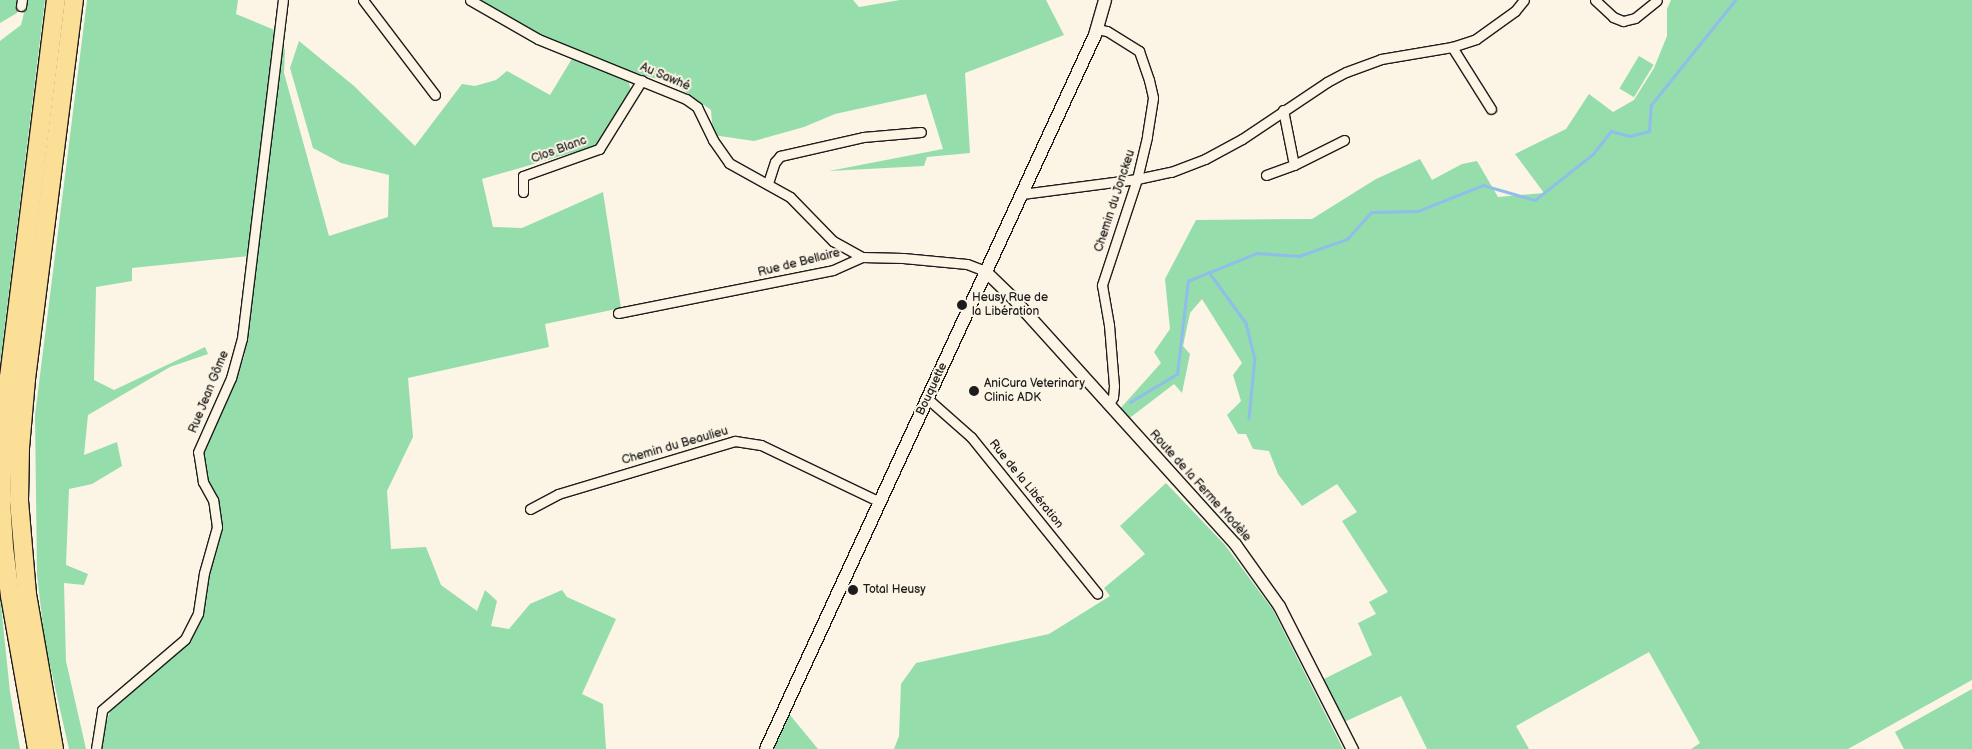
<!DOCTYPE html>
<meta charset="utf-8">
<style>
body{margin:0}
#map{position:relative;width:1972px;height:749px;overflow:hidden;background:#fcf5e5;font-family:"Balsamiq Sans",sans-serif}
div>[style]{position:absolute}
[style*='--x']{left:calc(var(--x)*1px);top:calc(var(--y)*1px);width:calc(var(--w)*1px);rotate:calc(var(--a)*1deg)}
.green>*{inset:0;background:#95ddab;transform-origin:0 0}
.stream>*{height:2.5px;margin:-1.25px;padding:0 1.25px;transform-origin:1.25px;border-radius:1.25px;background:#90beea}
.roads{filter:drop-shadow(1px 0 #1c1c1c) drop-shadow(-1px 0 #1c1c1c) drop-shadow(0 1px #1c1c1c) drop-shadow(0 -1px #1c1c1c)}
.minor>*{height:9px;margin:-4.5px;padding:0 4.5px;transform-origin:4.5px;border-radius:4.5px;background:#fcf5e5}
.tertiary>*{height:11px;margin:-5.5px;padding:0 5.5px;transform-origin:5.5px;border-radius:5.5px;background:#fcf5e5}
.secondary>*{height:12px;margin:-6px;padding:0 6px;transform-origin:6px;border-radius:6px;background:#fcf5e5}
.motorway>*{height:18px;margin:-9px;padding:0 9px;transform-origin:9px;border-radius:9px;background:#fbdf96}
.dots>*{width:14px;height:14px;translate:-50% -50%;box-sizing:border-box;border:2px solid #fcf5e5;border-radius:50%}
span{translate:-50% -50%;white-space:nowrap;text-align:center;line-height:1.15;-webkit-text-stroke:4px #fcf5e5;paint-order:stroke}
.street-label{font-size:12px;color:#1c1c1c}
.poi-label{font-size:12px;color:#1c1c1c}
.left{translate:0 -50%;text-align:left}
</style>
<div id="map">
<div class="green">
<div style="clip-path:polygon(0 0,19px 0,17px 13px,0 23px)"></div>
<div style="clip-path:polygon(27px 0,45px 0,0 365px,0 41px,21px 25px)"></div>
<div style="clip-path:polygon(87px 0,238px 0,236px 14px,277px 31px,269px 112px,258px 167px,249px 256px,132px 268px,132px 281px,96px 287px,94px 380px,114px 390px,205px 347px,208px 354px,170px 367px,88px 415px,84px 455px,117px 442px,122px 466px,92px 484px,69px 489px,66px 565px,88px 574px,84px 585px,64px 583px,66px 661px,86px 749px,69px 749px,45px 643px,37px 575px,35px 415px)"></div>
<div style="clip-path:polygon(477px 0,853px 0,859px 7px,900px 0,1046px 0,1064px 35px,965px 73px,970px 153px,927px 157px,924px 166px,829px 171px,943px 149px,926px 94px,835px 114px,804px 127px,754px 141px,713px 135px,711px 110px,673px 83px,631px 72px,541px 39px)"></div>
<div style="clip-path:polygon(1671px 0,1972px 0,1972px 680px,1848px 749px,1691px 749px,1700px 743px,1649px 652px,1516px 726px,1529px 749px,1427px 749px,1401px 696px,1342px 723px,1322px 680px,1372px 655px,1358px 623px,1376px 614px,1369px 602px,1388px 592px,1342px 521px,1357px 512px,1337px 484px,1302px 506px,1278px 474px,1269px 451px,1253px 449px,1246px 434px,1238px 434px,1227px 415px,1241px 401px,1233px 375px,1242px 363px,1202px 299px,1190px 313px,1183px 346px,1190px 354px,1182px 393px,1174px 384px,1127px 420px,1118px 411px,1161px 363px,1154px 352px,1170px 329px,1165px 279px,1196px 220px,1312px 219px,1376px 179px,1420px 159px,1432px 180px,1462px 164px,1477px 161px,1498px 197px,1544px 193px,1515px 154px,1566px 129px,1589px 94px,1613px 112px,1634px 100px,1654px 68px,1667px 36px,1667px 9px)"></div>
<div style="clip-path:polygon(299px 41px,354px 86px,415px 146px,462px 84px,475px 86px,496px 80px,507px 71px,550px 95px,573px 57px,628px 80px,631px 90px,619px 112px,595px 146px,482px 179px,493px 227px,522px 228px,603px 192px,621px 308px,545px 324px,549px 347px,408px 378px,413px 437px,387px 491px,391px 549px,426px 547px,441px 585px,477px 611px,485px 590px,497px 601px,491px 626px,509px 629px,530px 604px,562px 590px,567px 597px,616px 619px,582px 694px,603px 704px,606px 749px,102px 749px,101px 736px,110px 712px,134px 687px,187px 642px,195px 630px,205px 601px,210px 563px,219px 526px,220px 504px,206px 478px,203px 456px,244px 357px,279px 85px,281px 48px,285px 49px,284px 73px,329px 236px,388px 217px,389px 175px,341px 163px,313px 148px,290px 68px)"></div>
<div style="left:1639px;top:56px;width:17px;height:38px;rotate:31deg"></div>
<div style="clip-path:polygon(1166px 483px,1225px 545px,1273px 610px,1343px 749px,894px 749px,899px 736px,901px 684px,916px 663px,1049px 634px,1110px 596px,1104px 588px,1145px 554px,1120px 526px)"></div>
<div style="clip-path:polygon(0 595px,10px 692px,20px 749px,0 749px)"></div>
<div style="clip-path:polygon(1972px 689px,1972px 749px,1904px 749px,1895px 732px)"></div>
<div style="clip-path:polygon(790px 715px,818px 749px,774px 749px)"></div>
</div>
<div class="stream">
<div style="--x:1209;--y:272;--w:63;--a:54"></div>
<div style="--x:1246;--y:323;--w:36;--a:76"></div>
<div style="--x:1255;--y:358;--w:60;--a:95.7"></div>
<div style="--x:1130;--y:402;--w:55;--a:-30.8"></div>
<div style="--x:1177;--y:374;--w:94;--a:-83.3"></div>
<div style="--x:1188;--y:281;--w:74;--a:-22.1"></div>
<div style="--x:1257;--y:253;--w:42;--a:4.1"></div>
<div style="--x:1299;--y:256;--w:51;--a:-19.5"></div>
<div style="--x:1347;--y:239;--w:36;--a:-48"></div>
<div style="--x:1371;--y:212;--w:47;--a:-1.2"></div>
<div style="--x:1418;--y:211;--w:70;--a:-21.8"></div>
<div style="--x:1483;--y:185;--w:54;--a:16.1"></div>
<div style="--x:1535;--y:200;--w:74;--a:-38.4"></div>
<div style="--x:1593;--y:154;--w:29;--a:-52"></div>
<div style="--x:1611;--y:131;--w:20;--a:15"></div>
<div style="--x:1630;--y:136;--w:20;--a:-15"></div>
<div style="--x:1649;--y:131;--w:26;--a:-86"></div>
<div style="--x:1651;--y:105;--w:134;--a:-51.3"></div>
</div>
<div class="roads">
<div class="minor">
<div style="--x:363;--y:0;--w:119;--a:52.8"></div>
<div style="--x:470;--y:0;--w:78;--a:29.8"></div>
<div style="--x:538;--y:39;--w:160;--a:22.1"></div>
<div style="--x:686;--y:99;--w:14;--a:36"></div>
<div style="--x:697;--y:107;--w:37;--a:64"></div>
<div style="--x:713;--y:140;--w:28;--a:55"></div>
<div style="--x:729;--y:163;--w:70;--a:29.1"></div>
<div style="--x:790;--y:197;--w:62;--a:45.7"></div>
<div style="--x:833;--y:241;--w:33;--a:29"></div>
<div style="--x:1595;--y:0;--w:25;--a:43"></div>
<div style="--x:1613;--y:17;--w:11;--a:22"></div>
<div style="--x:1623;--y:21;--w:12;--a:-14"></div>
<div style="--x:1635;--y:18;--w:28;--a:-39"></div>
<div style="--x:21;--y:6;--w:6;--a:-81"></div>
<div style="--x:1098;--y:29;--w:9;--a:13"></div>
<div style="--x:1107;--y:31;--w:38;--a:32"></div>
<div style="--x:1139;--y:51;--w:31;--a:71"></div>
<div style="--x:1149;--y:80;--w:18;--a:77"></div>
<div style="--x:1153;--y:98;--w:39;--a:99"></div>
<div style="--x:1147;--y:137;--w:43;--a:103.4"></div>
<div style="--x:1137;--y:179;--w:112;--a:108.3"></div>
<div style="--x:1102;--y:285;--w:41;--a:80.1"></div>
<div style="--x:1109;--y:325;--w:61;--a:85.3"></div>
<div style="--x:1114;--y:386;--w:11;--a:95"></div>
<div style="--x:1113;--y:397;--w:8;--a:120"></div>
<div style="--x:1452;--y:47;--w:73;--a:57.8"></div>
<div style="--x:1283;--y:110;--w:56;--a:78.7"></div>
<div style="--x:1266;--y:175;--w:30;--a:-20"></div>
<div style="--x:1294;--y:165;--w:56;--a:-26.6"></div>
<div style="--x:768;--y:183;--w:22;--a:-72"></div>
<div style="--x:775;--y:162;--w:8;--a:-50"></div>
<div style="--x:780;--y:156;--w:85;--a:-12.9"></div>
<div style="--x:863;--y:137;--w:58;--a:-4.9"></div>
<div style="--x:523;--y:192;--w:16;--a:-90"></div>
<div style="--x:523;--y:176;--w:81;--a:-19.6"></div>
<div style="--x:599;--y:149;--w:81;--a:-58.1"></div>
<div style="--x:1022;--y:194;--w:116;--a:-7.4"></div>
<div style="--x:1137;--y:179;--w:35;--a:-12"></div>
<div style="--x:1171;--y:172;--w:36;--a:-21"></div>
<div style="--x:1205;--y:159;--w:42;--a:-28.4"></div>
<div style="--x:1242;--y:139;--w:102;--a:-33.8"></div>
<div style="--x:1327;--y:82;--w:21;--a:-28"></div>
<div style="--x:1346;--y:72;--w:37;--a:-20"></div>
<div style="--x:1381;--y:59;--w:72;--a:-9.6"></div>
<div style="--x:1452;--y:47;--w:25;--a:-18"></div>
<div style="--x:1476;--y:39;--w:48;--a:-35.7"></div>
<div style="--x:1515;--y:11;--w:14;--a:-51"></div>
<div style="--x:618;--y:313;--w:219;--a:-11.3"></div>
<div style="--x:833;--y:270;--w:32;--a:-24"></div>
<div style="--x:862;--y:257;--w:41;--a:1.4"></div>
<div style="--x:903;--y:258;--w:64;--a:5.4"></div>
<div style="--x:967;--y:264;--w:19;--a:21"></div>
<div style="--x:928;--y:399;--w:57;--a:41.5"></div>
<div style="--x:971;--y:437;--w:201;--a:51.1"></div>
<div style="--x:530;--y:509;--w:32;--a:-28"></div>
<div style="--x:558;--y:494;--w:185;--a:-16.7"></div>
<div style="--x:735;--y:441;--w:26;--a:9"></div>
<div style="--x:761;--y:445;--w:132;--a:25.6"></div>
<div style="--x:96;--y:749;--w:39;--a:-81"></div>
<div style="--x:102;--y:710;--w:109;--a:-40.5"></div>
<div style="--x:185;--y:639;--w:29;--a:-63"></div>
<div style="--x:198;--y:613;--w:40;--a:-81.5"></div>
<div style="--x:204;--y:573;--w:48;--a:-74.2"></div>
<div style="--x:217;--y:527;--w:27;--a:-98"></div>
<div style="--x:213;--y:500;--w:21;--a:-119"></div>
<div style="--x:203;--y:482;--w:30;--a:-99"></div>
<div style="--x:198;--y:452;--w:81;--a:-66"></div>
<div style="--x:231;--y:378;--w:41;--a:-74.6"></div>
<div style="--x:242;--y:338;--w:340;--a:-83.1"></div>
</div>
<div class="tertiary">
<div style="--x:985;--y:271;--w:36;--a:44"></div>
<div style="--x:1011;--y:296;--w:334;--a:47.9"></div>
<div style="--x:1235;--y:544;--w:76;--a:54.6"></div>
<div style="--x:1279;--y:606;--w:161;--a:63"></div>
</div>
<div class="secondary">
<div style="--x:766;--y:749;--w:786;--a:-65.26"></div>
<div style="--x:1095;--y:35;--w:36;--a:-74"></div>
</div>
<div class="motorway">
<div style="--x:37;--y:749;--w:155;--a:-100"></div>
<div style="--x:10;--y:596;--w:49;--a:-97"></div>
<div style="--x:4;--y:547;--w:47;--a:-93.7"></div>
<div style="--x:1;--y:500;--w:54;--a:-87.9"></div>
<div style="--x:3;--y:446;--w:69;--a:-85"></div>
<div style="--x:9;--y:377;--w:380;--a:-82.9"></div>
<div style="--x:54;--y:749;--w:157;--a:-99.9"></div>
<div style="--x:27;--y:594;--w:94;--a:-94.9"></div>
<div style="--x:19;--y:500;--w:52;--a:-88.9"></div>
<div style="--x:20;--y:448;--w:69;--a:-85"></div>
<div style="--x:26;--y:379;--w:382;--a:-82.8"></div>
</div>
</div>
<div class="dots">
<div style="left:962px;top:305px;background:#1c1c1c"></div>
<div style="left:974px;top:391px;background:#1c1c1c"></div>
<div style="left:853px;top:590px;background:#1c1c1c"></div>
</div>
<div class="street-label">
<span style="left:665px;top:77px;rotate:23deg">Au Sawhé</span>
<span style="left:559px;top:150px;rotate:-20deg">Clos Blanc</span>
<span style="left:1115px;top:201px;rotate:-72deg">Chemin du Jonckeu</span>
<span style="left:799px;top:263px;rotate:-14deg">Rue de Bellaire</span>
<span style="left:932px;top:389px;rotate:-65deg">Bouquette</span>
<span style="left:209px;top:392px;rotate:-68deg">Rue Jean Gôme</span>
<span style="left:675px;top:446px;rotate:-16deg">Chemin du Beaulieu</span>
<span style="left:1026px;top:484px;rotate:51deg">Rue de la Libération</span>
<span style="left:1200px;top:486px;rotate:48deg">Route de la Ferme Modèle</span>
</div>
<div class="poi-label">
<span class="left" style="left:972px;top:305px">Heusy Rue de<br>la Libération</span>
<span class="left" style="left:984px;top:391px">AniCura Veterinary<br>Clinic ADK</span>
<span class="left" style="left:863px;top:590px">Total Heusy</span>
</div>
</div>
